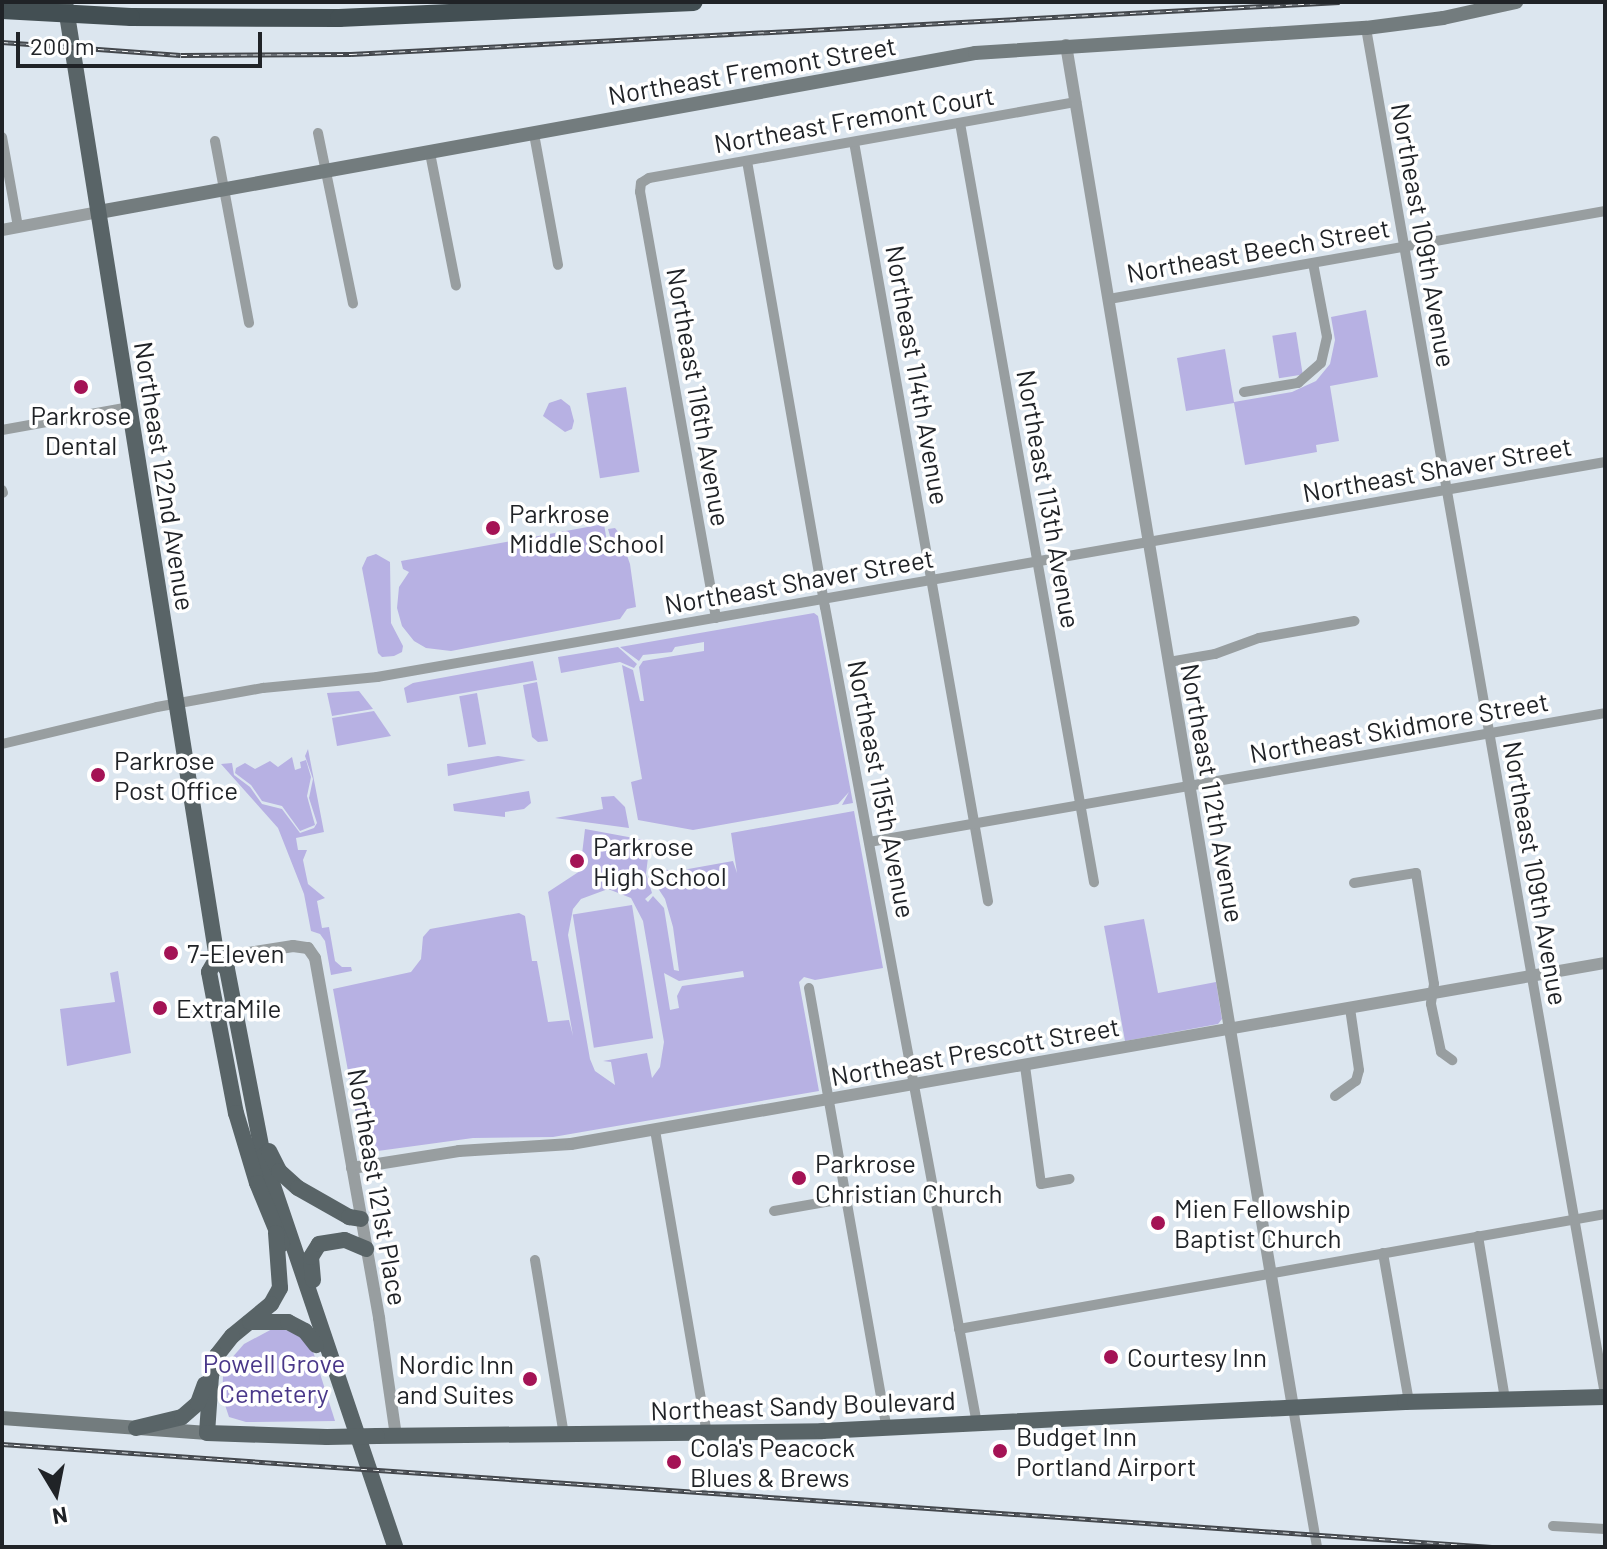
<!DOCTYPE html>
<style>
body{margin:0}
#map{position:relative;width:1607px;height:1549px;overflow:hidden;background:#dce6ef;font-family:Barlow,sans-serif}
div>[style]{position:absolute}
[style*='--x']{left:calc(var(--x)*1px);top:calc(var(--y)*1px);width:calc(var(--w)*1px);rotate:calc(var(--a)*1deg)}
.green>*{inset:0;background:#b7b1e3;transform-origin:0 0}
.minor>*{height:10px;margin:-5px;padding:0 5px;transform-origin:5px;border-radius:5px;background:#989ea0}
.tertiary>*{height:12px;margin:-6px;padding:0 6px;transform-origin:6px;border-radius:6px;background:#989ea0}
.secondary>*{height:14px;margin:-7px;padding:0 7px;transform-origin:7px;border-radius:7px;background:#737c7e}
.primary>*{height:16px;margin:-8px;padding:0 8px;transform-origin:8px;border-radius:8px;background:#596467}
.motorway>*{height:18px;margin:-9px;padding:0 9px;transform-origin:9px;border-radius:9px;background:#434f53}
.rail>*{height:5px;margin-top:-2.5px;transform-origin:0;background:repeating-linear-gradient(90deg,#fff 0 6px,#43474c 0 12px);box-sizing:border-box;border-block:2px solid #43474c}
.primary-bridge>*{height:16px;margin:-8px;padding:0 8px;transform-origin:8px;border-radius:8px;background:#596467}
.motorway-bridge>*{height:18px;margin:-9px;padding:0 9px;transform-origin:9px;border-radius:9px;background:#434f53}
.dots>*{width:22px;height:22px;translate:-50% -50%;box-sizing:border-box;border:4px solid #fff;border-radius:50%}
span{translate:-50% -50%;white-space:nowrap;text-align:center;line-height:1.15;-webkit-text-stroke:7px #fff;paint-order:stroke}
.street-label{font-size:26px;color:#202327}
.poi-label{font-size:26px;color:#202327}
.left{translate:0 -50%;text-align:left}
.right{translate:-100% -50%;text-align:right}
.park-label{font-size:26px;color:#493789}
.frame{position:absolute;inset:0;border:4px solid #202327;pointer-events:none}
.north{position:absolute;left:16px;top:1453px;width:80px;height:80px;-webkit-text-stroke:6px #fff;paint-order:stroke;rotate:170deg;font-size:22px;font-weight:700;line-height:32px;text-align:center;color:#202327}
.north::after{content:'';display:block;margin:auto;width:28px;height:36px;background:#202327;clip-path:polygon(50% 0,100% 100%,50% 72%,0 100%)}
.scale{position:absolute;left:16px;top:32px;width:246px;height:36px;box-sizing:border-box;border:4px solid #202327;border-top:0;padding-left:10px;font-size:24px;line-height:28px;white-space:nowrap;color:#202327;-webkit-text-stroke:6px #fff;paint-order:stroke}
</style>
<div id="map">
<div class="green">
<div style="clip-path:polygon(1366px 310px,1378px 377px,1330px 386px,1339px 441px,1316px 445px,1317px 452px,1245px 465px,1234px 403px,1186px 411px,1177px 358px,1225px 349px,1234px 402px,1292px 392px,1316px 381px,1330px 364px,1335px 340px,1331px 317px)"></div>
<div style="left:1296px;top:332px;width:43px;height:24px;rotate:81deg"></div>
<div style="left:626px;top:387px;width:86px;height:40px;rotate:81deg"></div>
<div style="clip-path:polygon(561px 399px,570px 406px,574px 421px,572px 429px,565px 432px,543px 416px,549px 403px)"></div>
<div style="clip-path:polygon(604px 524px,607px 542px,614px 550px,608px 529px,615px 528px,619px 533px,630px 564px,636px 607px,627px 609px,620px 619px,451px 651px,426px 648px,414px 641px,402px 626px,397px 608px,399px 587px,409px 572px,403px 569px,401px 561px)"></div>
<div style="clip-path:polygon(376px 554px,390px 562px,391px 623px,403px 646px,402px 652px,394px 656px,382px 657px,378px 653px,362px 568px,367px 557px)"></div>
<div style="clip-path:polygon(814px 613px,818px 616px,853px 803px,842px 805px,849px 792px,838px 804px,693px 830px,638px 820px,631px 782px,642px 779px,622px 665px,633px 670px,640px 701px,644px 701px,639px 667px,643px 661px,704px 651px,704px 642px,675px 647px,672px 652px,643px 655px,639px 661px,620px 647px)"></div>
<div style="clip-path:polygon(618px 647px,637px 664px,634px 668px,620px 662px,561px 673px,558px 657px)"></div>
<div style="clip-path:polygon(533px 661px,537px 680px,407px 703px,404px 688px,413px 683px)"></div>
<div style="clip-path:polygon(537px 682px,548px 741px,538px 742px,532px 737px,523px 685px)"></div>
<div style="clip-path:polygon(359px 691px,373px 709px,332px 716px,327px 693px)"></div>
<div style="left:477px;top:693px;width:52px;height:18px;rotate:80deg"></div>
<div style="clip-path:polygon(374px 711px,391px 736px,337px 746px,332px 718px)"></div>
<div style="clip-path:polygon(308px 749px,324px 832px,296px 838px,298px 850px,307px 850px,303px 860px,308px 884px,325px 898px,317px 901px,322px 928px,329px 927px,335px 961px,342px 967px,351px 967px,352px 971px,331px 975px,325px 941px,320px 934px,311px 931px,304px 894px,278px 828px,221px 764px,232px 763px,234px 775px,250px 787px,262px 804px,282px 809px,300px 833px,314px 828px,317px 823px,309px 798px,313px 779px,305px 756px)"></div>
<div style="clip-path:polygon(498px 756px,526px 760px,448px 776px,447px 764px)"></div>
<div style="clip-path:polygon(292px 757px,295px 770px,301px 768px,300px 762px,306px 760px,311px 777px,307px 796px,315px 825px,300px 831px,282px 806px,262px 801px,251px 785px,235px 773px,236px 768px,245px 763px,255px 769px,270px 761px,278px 767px)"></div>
<div style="clip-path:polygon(529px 791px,531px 803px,524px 809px,505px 812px,505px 817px,454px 811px,453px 804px)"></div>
<div style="clip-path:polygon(614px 796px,625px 807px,629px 828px,555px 818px,603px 809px,601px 797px)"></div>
<div style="clip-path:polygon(evenodd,854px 811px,883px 968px,815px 980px,804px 977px,799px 982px,819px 1091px,553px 1137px,473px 1138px,363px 1153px,333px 989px,411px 972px,421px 959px,423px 937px,430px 929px,519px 913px,525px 916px,532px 961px,537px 961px,548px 1022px,569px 1020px,573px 1036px,548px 892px,580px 871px,585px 829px,650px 841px,646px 874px,652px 893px,645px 899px,648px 902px,653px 896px,664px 908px,674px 970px,679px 971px,673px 927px,665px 899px,650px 876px,652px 868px,677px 871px,733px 861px,737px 873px,731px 833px,854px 811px,608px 889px,631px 898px,643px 921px,664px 1042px,660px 1067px,652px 1078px,647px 1053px,603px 1061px,611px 1062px,615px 1085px,595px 1071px,590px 1059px,568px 935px,573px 909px,581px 899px,608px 889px,854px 811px,743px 971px,744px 977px,682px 986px,677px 996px,679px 1008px,670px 1010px,664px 973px,679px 981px,743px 971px)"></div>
<div style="left:632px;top:905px;width:135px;height:60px;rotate:81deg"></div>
<div style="clip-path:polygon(1144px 919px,1158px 993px,1216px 982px,1222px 1019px,1218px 1024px,1125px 1041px,1104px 926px)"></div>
<div style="clip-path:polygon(118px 971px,131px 1053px,67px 1066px,60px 1009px,115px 1002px,110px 973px)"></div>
<div style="clip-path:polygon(274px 1328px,291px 1331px,311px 1345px,335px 1421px,246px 1422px,229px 1417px,222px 1396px,223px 1377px,230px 1360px,244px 1344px)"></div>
</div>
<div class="minor">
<div style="--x:1366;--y:28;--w:1388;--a:80.08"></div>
<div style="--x:960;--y:123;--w:771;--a:79.99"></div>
<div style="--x:318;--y:133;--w:174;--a:78.4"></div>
<div style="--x:534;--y:134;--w:133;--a:79.6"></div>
<div style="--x:2;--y:137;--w:91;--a:79.9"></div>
<div style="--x:215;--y:141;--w:185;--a:79.4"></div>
<div style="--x:854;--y:142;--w:771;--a:79.99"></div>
<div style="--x:430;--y:153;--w:135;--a:78.9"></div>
<div style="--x:747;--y:161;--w:453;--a:80.1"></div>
<div style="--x:825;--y:607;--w:831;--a:79.46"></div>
<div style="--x:1109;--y:299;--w:504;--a:-10.06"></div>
<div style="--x:1244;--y:392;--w:55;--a:-9.5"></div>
<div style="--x:1298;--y:383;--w:30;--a:-41"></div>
<div style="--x:1321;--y:363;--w:27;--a:-77"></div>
<div style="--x:1327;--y:337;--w:75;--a:-100.7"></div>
<div style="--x:2;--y:430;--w:130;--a:-10.2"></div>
<div style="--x:2;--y:490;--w:3;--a:72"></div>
<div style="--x:716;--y:618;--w:433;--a:-100.1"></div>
<div style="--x:640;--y:192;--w:9;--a:-84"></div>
<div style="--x:641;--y:183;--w:9;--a:-32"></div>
<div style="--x:649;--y:178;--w:434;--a:-10.1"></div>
<div style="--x:1169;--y:662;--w:47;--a:-9.9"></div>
<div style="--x:1215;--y:654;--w:47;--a:-20"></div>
<div style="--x:1259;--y:638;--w:97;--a:-10.1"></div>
<div style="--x:2;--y:744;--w:159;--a:-13.4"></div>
<div style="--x:157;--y:707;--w:108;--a:-10.2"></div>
<div style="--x:263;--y:688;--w:115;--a:-5.5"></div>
<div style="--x:377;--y:677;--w:1247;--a:-9.93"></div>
<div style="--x:869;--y:842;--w:747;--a:-9.94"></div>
<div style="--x:1354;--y:883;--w:63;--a:-9.2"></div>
<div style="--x:1416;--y:873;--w:112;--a:80.8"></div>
<div style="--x:1434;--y:984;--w:20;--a:99"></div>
<div style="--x:1431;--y:1004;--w:49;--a:78.2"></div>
<div style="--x:1441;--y:1052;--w:14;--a:36"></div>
<div style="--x:809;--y:988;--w:448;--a:80"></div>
<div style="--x:1025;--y:1066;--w:119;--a:82.3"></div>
<div style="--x:1041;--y:1184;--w:29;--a:-10"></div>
<div style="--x:1335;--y:1096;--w:26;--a:-36"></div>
<div style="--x:1356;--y:1081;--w:11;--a:-75"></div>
<div style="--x:1359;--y:1070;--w:63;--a:-98.3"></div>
<div style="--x:655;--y:1130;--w:307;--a:80.3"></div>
<div style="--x:774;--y:1211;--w:75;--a:-10"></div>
<div style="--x:1478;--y:1236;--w:165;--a:80.6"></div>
<div style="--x:1383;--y:1253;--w:151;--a:80.1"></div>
<div style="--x:535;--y:1260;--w:177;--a:80.6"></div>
<div style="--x:959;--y:1329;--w:656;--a:-10.09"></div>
<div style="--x:1293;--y:1408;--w:141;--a:80.2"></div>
<div style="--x:1553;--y:1526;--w:52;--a:3.3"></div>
</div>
<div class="tertiary">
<div style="--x:1066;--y:45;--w:1382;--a:80.54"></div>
<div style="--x:2;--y:230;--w:99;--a:-10.5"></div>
<div style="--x:217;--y:958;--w:77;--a:-9"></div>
<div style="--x:293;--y:946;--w:15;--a:8"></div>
<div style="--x:308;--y:948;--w:12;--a:55"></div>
<div style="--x:315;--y:958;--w:366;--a:79.9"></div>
<div style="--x:379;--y:1318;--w:119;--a:81.8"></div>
<div style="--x:352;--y:1168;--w:108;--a:-9"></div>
<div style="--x:459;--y:1151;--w:112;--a:-3.6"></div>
<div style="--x:571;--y:1144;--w:1050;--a:-9.93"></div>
</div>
<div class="secondary">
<div style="--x:99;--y:212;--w:890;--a:-10.29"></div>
<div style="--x:975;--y:53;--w:392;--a:-3.7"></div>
<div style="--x:1366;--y:28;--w:78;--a:-7.4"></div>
<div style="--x:1443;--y:18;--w:75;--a:-12.4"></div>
<div style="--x:2;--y:1418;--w:206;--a:4.2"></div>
</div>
<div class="primary">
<div style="--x:65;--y:2;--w:968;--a:80.97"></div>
<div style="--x:217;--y:958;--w:15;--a:48"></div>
<div style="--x:227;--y:969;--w:190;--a:79.1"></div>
<div style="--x:263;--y:1156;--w:413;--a:71.3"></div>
<div style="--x:217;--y:958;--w:16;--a:120"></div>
<div style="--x:209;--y:972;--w:144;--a:79.2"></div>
<div style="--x:236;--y:1113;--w:73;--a:73.3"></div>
<div style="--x:257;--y:1183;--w:66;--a:67.7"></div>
<div style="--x:269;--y:1151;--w:22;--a:63"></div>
<div style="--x:279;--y:1171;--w:25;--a:42"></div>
<div style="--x:298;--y:1188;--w:59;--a:29.6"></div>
<div style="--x:349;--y:1217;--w:12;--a:9"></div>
<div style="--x:276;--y:1233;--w:55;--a:85.8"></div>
<div style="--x:280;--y:1288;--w:18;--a:119"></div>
<div style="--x:271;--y:1304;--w:50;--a:140.6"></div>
<div style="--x:232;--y:1336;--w:24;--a:128"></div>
<div style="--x:217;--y:1355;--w:22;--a:106"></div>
<div style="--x:211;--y:1376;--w:57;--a:94"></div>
<div style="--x:207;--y:1433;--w:120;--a:1.9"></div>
<div style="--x:313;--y:1280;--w:23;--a:-95"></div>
<div style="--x:311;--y:1257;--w:15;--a:-58"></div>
<div style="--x:319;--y:1244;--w:26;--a:-9"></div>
<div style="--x:345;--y:1240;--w:23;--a:23"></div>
<div style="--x:250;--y:1322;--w:38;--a:0"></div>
<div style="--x:288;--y:1322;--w:19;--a:28"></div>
<div style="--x:305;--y:1331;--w:18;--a:52"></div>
<div style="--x:136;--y:1428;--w:47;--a:-13.4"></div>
<div style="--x:182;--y:1417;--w:21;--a:-41"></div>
<div style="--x:198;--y:1403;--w:20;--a:-70"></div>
<div style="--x:377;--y:1436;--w:445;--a:-0.6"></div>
<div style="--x:822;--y:1431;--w:584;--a:-2.85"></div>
<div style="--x:1405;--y:1402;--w:200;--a:-1.4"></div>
</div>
<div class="motorway">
<div style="--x:131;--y:17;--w:208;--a:0.3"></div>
<div style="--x:339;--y:18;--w:355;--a:-2.6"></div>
</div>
<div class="rail">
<div style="--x:2;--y:42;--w:179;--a:4.2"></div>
<div style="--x:181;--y:55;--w:170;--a:-0.3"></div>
<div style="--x:351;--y:54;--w:990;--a:-3.01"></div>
<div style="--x:2;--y:1444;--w:1497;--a:3.95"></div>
</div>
<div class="primary-bridge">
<div style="--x:327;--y:1437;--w:50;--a:-1.1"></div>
</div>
<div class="motorway-bridge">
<div style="--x:2;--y:10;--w:129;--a:3.1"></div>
</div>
<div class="dots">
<div style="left:81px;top:387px;background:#a41355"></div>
<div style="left:493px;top:528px;background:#a41355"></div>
<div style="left:98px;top:775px;background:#a41355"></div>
<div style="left:577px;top:861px;background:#a41355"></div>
<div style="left:171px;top:953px;background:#a41355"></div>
<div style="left:160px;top:1008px;background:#a41355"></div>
<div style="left:799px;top:1178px;background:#a41355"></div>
<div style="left:1158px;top:1223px;background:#a41355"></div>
<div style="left:1111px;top:1357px;background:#a41355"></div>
<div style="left:530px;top:1379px;background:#a41355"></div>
<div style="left:1000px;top:1451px;background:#a41355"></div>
<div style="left:674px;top:1462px;background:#a41355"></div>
</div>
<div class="street-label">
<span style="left:752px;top:70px;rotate:-10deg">Northeast Fremont Street</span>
<span style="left:854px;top:119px;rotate:-10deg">Northeast Fremont Court</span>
<span style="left:1424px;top:235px;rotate:80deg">Northeast 109th Avenue</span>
<span style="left:1258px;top:250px;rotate:-10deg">Northeast Beech Street</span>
<span style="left:918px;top:375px;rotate:80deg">Northeast 114th Avenue</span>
<span style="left:699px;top:397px;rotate:80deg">Northeast 116th Avenue</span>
<span style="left:1437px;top:469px;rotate:-10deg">Northeast Shaver Street</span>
<span style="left:165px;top:476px;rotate:81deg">Northeast 122nd Avenue</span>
<span style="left:1049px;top:499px;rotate:80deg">Northeast 113th Avenue</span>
<span style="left:799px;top:581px;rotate:-10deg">Northeast Shaver Street</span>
<span style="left:1399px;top:727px;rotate:-10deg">Northeast Skidmore Street</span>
<span style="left:882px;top:789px;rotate:79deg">Northeast 115th Avenue</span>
<span style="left:1213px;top:793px;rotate:80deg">Northeast 112th Avenue</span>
<span style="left:1536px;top:873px;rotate:80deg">Northeast 109th Avenue</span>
<span style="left:975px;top:1051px;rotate:-10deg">Northeast Prescott Street</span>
<span style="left:378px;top:1187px;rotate:80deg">Northeast 121st Place</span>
<span style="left:803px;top:1405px;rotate:-2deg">Northeast Sandy Boulevard</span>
</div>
<div class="poi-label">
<span style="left:81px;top:430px">Parkrose<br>Dental</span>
<span class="left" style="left:509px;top:528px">Parkrose<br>Middle School</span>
<span class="left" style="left:114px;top:775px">Parkrose<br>Post Office</span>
<span class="left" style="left:593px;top:861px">Parkrose<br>High School</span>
<span class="left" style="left:187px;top:953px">7-Eleven</span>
<span class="left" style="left:176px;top:1008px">ExtraMile</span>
<span class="left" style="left:815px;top:1178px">Parkrose<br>Christian Church</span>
<span class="left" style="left:1174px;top:1223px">Mien Fellowship<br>Baptist Church</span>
<span class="left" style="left:1127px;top:1357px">Courtesy Inn</span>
<span class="right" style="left:514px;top:1379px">Nordic Inn<br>and Suites</span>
<span class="left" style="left:1016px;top:1451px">Budget Inn<br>Portland Airport</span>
<span class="left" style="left:690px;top:1462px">Cola's Peacock<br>Blues &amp; Brews</span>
</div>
<div class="park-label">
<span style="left:274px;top:1378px">Powell Grove<br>Cemetery</span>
</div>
<div class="frame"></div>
<div class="north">N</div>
<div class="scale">200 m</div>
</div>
